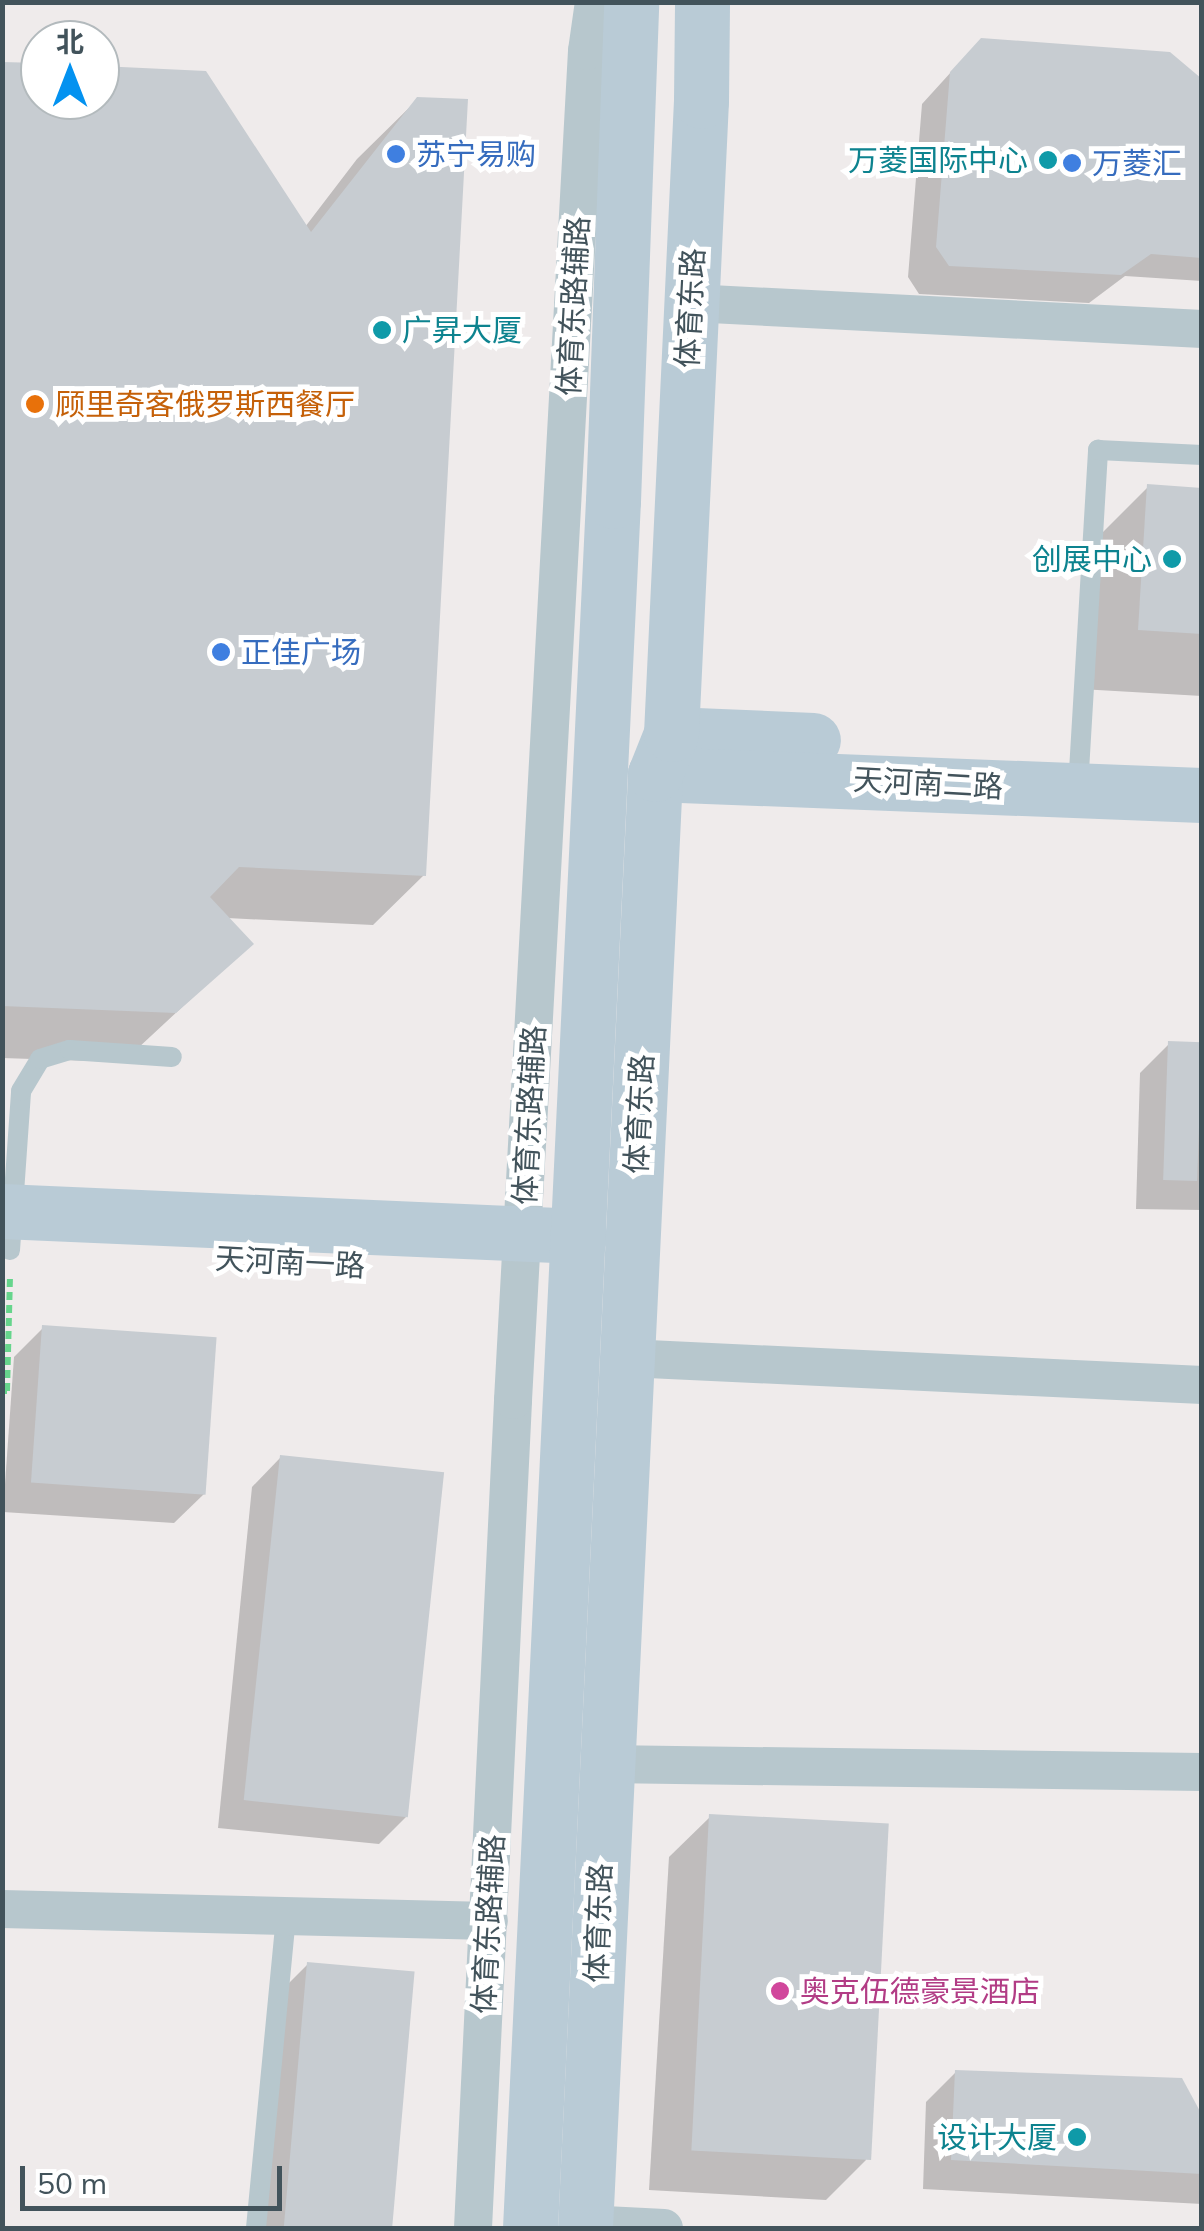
<!DOCTYPE html>
<meta charset="utf-8">
<style>
body{margin:0}
#map{position:relative;width:1204px;height:2231px;overflow:hidden;background:#efebeb;font-family:Mulish,"Noto Sans SC",sans-serif}
div>[style]{position:absolute}
[style*='--x']{left:calc(var(--x)*1px);top:calc(var(--y)*1px);width:calc(var(--w)*1px);rotate:calc(var(--a)*1deg)}
.shadow>*{inset:0;background:#0003}
.building>*{inset:0;background:#c7ccd1;transform-origin:0 0}
.path>*{height:6px;margin-top:-3px;transform-origin:0;background:repeating-linear-gradient(90deg,#66d58c 0 8px,transparent 0 13px)}
.lane>*{height:20px;margin:-10px;padding:0 10px;transform-origin:10px;border-radius:10px;background:#b7c7cd}
.street>*{height:38px;margin:-19px;padding:0 19px;transform-origin:19px;border-radius:19px;background:#b7c7cd}
.secondary>*{height:55px;margin:-27.5px;padding:0 27.5px;transform-origin:27.5px;border-radius:27.5px;background:#b9cbd6}
.dots>*{width:28px;height:28px;translate:-50% -50%;box-sizing:border-box;border:5px solid #fff;border-radius:50%}
span{translate:-50% -50%;white-space:nowrap;text-align:center;line-height:1.15;-webkit-text-stroke:10px #fff;paint-order:stroke}
.shop-label{font-size:30px;color:#366cbe}
.left{translate:0 -50%;text-align:left}
.culture-label{font-size:30px;color:#0d838f}
.right{translate:-100% -50%;text-align:right}
.street-label{font-size:30px;color:#42535b}
.food-label{font-size:30px;color:#c56008}
.hotel-label{font-size:30px;color:#b23c85}
.frame{position:absolute;inset:0;border:5px solid #42535b;pointer-events:none}
.north{position:absolute;left:20px;top:20px;width:100px;height:100px;box-sizing:border-box;background:#fff;border:2px solid #b3babd;border-radius:50%;rotate:0deg;font-size:28px;font-weight:700;line-height:40px;text-align:center;color:#42535b}
.north::after{content:'';display:block;margin:auto;width:35px;height:45px;background:#0392f0;clip-path:polygon(50% 0,100% 100%,50% 72%,0 100%)}
.scale{position:absolute;left:20px;top:2166px;width:262px;height:45px;box-sizing:border-box;border:5px solid #42535b;border-top:0;padding-left:12px;font-size:30px;line-height:35px;white-space:nowrap;color:#42535b;-webkit-text-stroke:8px #fff;paint-order:stroke}
</style>
<div id="map">
<div class="shadow">
<div style="clip-path:polygon(2px 64px,40px 66px,40px 100px,100px 100px,100px 69px,305px 227px,357px 159px,418px 99px,424px 875px,373px 925px,227px 918px,250px 944px,123px 1062px,2px 1058px)"></div>
<div style="clip-path:polygon(952px 71px,1202px 82px,1202px 281px,1125px 276px,1089px 303px,919px 294px,908px 277px,922px 104px)"></div>
<div style="clip-path:polygon(1148px 487px,1202px 490px,1202px 696px,1080px 689px,1089px 546px)"></div>
<div style="clip-path:polygon(1169px 1044px,1202px 1045px,1202px 1210px,1136px 1209px,1140px 1073px)"></div>
<div style="clip-path:polygon(43px 1328px,204px 1494px,174px 1523px,3px 1512px,14px 1357px)"></div>
<div style="clip-path:polygon(281px 1457px,408px 1815px,379px 1844px,218px 1828px,252px 1487px)"></div>
<div style="clip-path:polygon(710px 1817px,866px 2160px,826px 2200px,649px 2190px,669px 1857px)"></div>
<div style="clip-path:polygon(308px 1964px,413px 1973px,390px 2228px,257px 2228px,278px 1994px)"></div>
<div style="clip-path:polygon(956px 2072px,1202px 2120px,1202px 2204px,923px 2189px,926px 2102px)"></div>
</div>
<div class="building">
<div style="clip-path:polygon(981px 38px,1170px 52px,1202px 79px,1202px 258px,1151px 254px,1121px 275px,949px 266px,936px 247px,950px 72px)"></div>
<div style="clip-path:polygon(2px 62px,40px 63px,40px 100px,100px 100px,100px 66px,206px 71px,311px 232px,417px 97px,468px 99px,426px 876px,239px 867px,210px 897px,254px 944px,176px 1013px,2px 1006px)"></div>
<div style="clip-path:polygon(1147px 484px,1202px 488px,1202px 634px,1138px 630px)"></div>
<div style="left:1168px;top:1041px;width:34px;height:139px;rotate:2deg"></div>
<div style="left:42px;top:1325px;width:175px;height:158px;rotate:4deg"></div>
<div style="left:280px;top:1455px;width:165px;height:347px;rotate:6deg"></div>
<div style="left:709px;top:1814px;width:180px;height:337px;rotate:3deg"></div>
<div style="left:307px;top:1962px;width:108px;height:267px;rotate:5deg"></div>
<div style="clip-path:polygon(955px 2070px,1182px 2078px,1202px 2115px,1202px 2174px,951px 2160px)"></div>
</div>
<div class="path">
<div style="--x:2;--y:1391;--w:5;--a:0"></div>
<div style="--x:7;--y:1391;--w:113;--a:-88.5"></div>
</div>
<div class="lane">
<div style="--x:1078;--y:788;--w:339;--a:-86.6"></div>
<div style="--x:1098;--y:450;--w:104;--a:2.8"></div>
<div style="--x:10;--y:1250;--w:159;--a:-86"></div>
<div style="--x:21;--y:1091;--w:37;--a:-59"></div>
<div style="--x:40;--y:1059;--w:31;--a:-17"></div>
<div style="--x:70;--y:1050;--w:102;--a:3.9"></div>
<div style="--x:256;--y:2228;--w:313;--a:-84.5"></div>
</div>
<div class="street">
<div style="--x:691;--y:303;--w:512;--a:2.91"></div>
<div style="--x:627;--y:1358;--w:576;--a:2.69"></div>
<div style="--x:605;--y:1764;--w:597;--a:0.77"></div>
<div style="--x:2;--y:1909;--w:487;--a:1.4"></div>
<div style="--x:585;--y:2224;--w:79;--a:2.9"></div>
<div style="--x:473;--y:2228;--w:829;--a:-87.23"></div>
<div style="--x:513;--y:1400;--w:1351;--a:-86.86"></div>
<div style="--x:587;--y:51;--w:49;--a:-81.9"></div>
</div>
<div class="secondary">
<div style="--x:671;--y:734;--w:142;--a:2.4"></div>
<div style="--x:655;--y:774;--w:547;--a:2.2"></div>
<div style="--x:2;--y:1211;--w:578;--a:2.48"></div>
<div style="--x:530;--y:2228;--w:1729;--a:-87.25"></div>
<div style="--x:613;--y:501;--w:499;--a:-87.9"></div>
<div style="--x:585;--y:2228;--w:1456;--a:-87.24"></div>
<div style="--x:655;--y:774;--w:43;--a:-68.2"></div>
<div style="--x:671;--y:734;--w:634;--a:-87.29"></div>
<div style="--x:701;--y:101;--w:99;--a:-89.4"></div>
</div>
<div class="dots">
<div style="left:396px;top:154px;background:#3f7fe0"></div>
<div style="left:1048px;top:160px;background:#0f9aa8"></div>
<div style="left:1072px;top:163px;background:#3f7fe0"></div>
<div style="left:382px;top:330px;background:#0f9aa8"></div>
<div style="left:35px;top:404px;background:#e8710a"></div>
<div style="left:1172px;top:559px;background:#0f9aa8"></div>
<div style="left:221px;top:652px;background:#3f7fe0"></div>
<div style="left:780px;top:1991px;background:#d1479c"></div>
<div style="left:1077px;top:2137px;background:#0f9aa8"></div>
</div>
<div class="shop-label">
<span class="left" style="left:416px;top:154px">苏宁易购</span>
<span class="left" style="left:1092px;top:163px">万菱汇</span>
<span class="left" style="left:241px;top:652px">正佳广场</span>
</div>
<div class="culture-label">
<span class="right" style="left:1028px;top:160px">万菱国际中心</span>
<span class="left" style="left:402px;top:330px">广昇大厦</span>
<span class="right" style="left:1152px;top:559px">创展中心</span>
<span class="right" style="left:1057px;top:2137px">设计大厦</span>
</div>
<div class="street-label">
<span style="left:573px;top:306px;rotate:-87deg">体育东路辅路</span>
<span style="left:690px;top:308px;rotate:-87deg">体育东路</span>
<span style="left:928px;top:783px;rotate:3deg">天河南二路</span>
<span style="left:639px;top:1114px;rotate:-87deg">体育东路</span>
<span style="left:529px;top:1115px;rotate:-87deg">体育东路辅路</span>
<span style="left:290px;top:1262px;rotate:3deg">天河南一路</span>
<span style="left:598px;top:1923px;rotate:-88deg">体育东路</span>
<span style="left:488px;top:1924px;rotate:-87deg">体育东路辅路</span>
</div>
<div class="food-label">
<span class="left" style="left:55px;top:404px">顾里奇客俄罗斯西餐厅</span>
</div>
<div class="hotel-label">
<span class="left" style="left:800px;top:1991px">奥克伍德豪景酒店</span>
</div>
<div class="frame"></div>
<div class="north">北</div>
<div class="scale">50 m</div>
</div>
